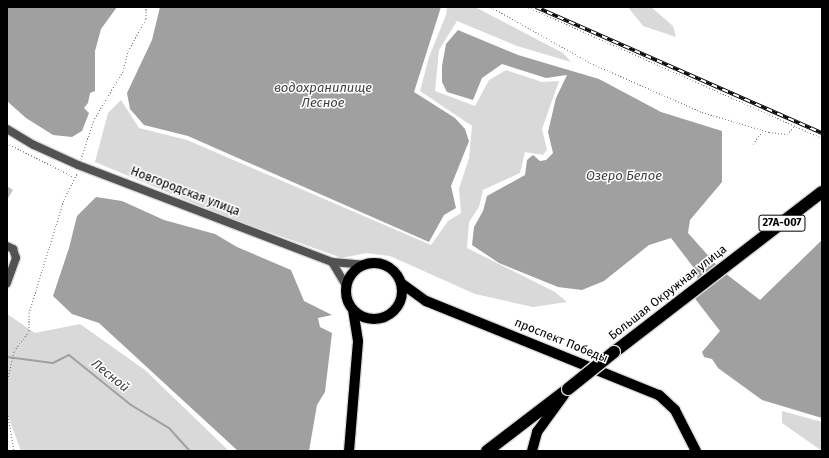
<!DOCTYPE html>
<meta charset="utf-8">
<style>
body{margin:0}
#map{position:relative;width:829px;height:458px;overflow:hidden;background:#fff;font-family:"Fira Sans",sans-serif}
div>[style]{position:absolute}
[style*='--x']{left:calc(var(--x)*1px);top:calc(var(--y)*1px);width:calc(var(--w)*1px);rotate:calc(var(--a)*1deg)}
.green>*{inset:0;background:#d9d9d9}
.water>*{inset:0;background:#a0a0a0}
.stream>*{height:2px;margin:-1px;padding:0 1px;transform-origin:1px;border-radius:1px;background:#a0a0a0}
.building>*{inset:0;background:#c2c2c2}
.path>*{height:1px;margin-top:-0.5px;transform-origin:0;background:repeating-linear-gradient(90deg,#747474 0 1px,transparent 0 3px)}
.roads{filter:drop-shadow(1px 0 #dbdbdb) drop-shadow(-1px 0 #dbdbdb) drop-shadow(0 1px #dbdbdb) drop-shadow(0 -1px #dbdbdb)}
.minor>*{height:8px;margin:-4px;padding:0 4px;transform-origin:4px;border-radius:4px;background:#525252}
.major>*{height:10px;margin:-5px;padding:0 5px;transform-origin:5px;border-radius:5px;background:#000}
.major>.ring{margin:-5px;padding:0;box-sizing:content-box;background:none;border:10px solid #000;border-radius:50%}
.highway>*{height:12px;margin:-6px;padding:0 6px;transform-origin:6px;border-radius:6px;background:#000}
.rail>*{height:3.5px;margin-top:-1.75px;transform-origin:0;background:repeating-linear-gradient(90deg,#fff 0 6px,#000 0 12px);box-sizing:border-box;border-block:1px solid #000}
.bridges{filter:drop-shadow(1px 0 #dbdbdb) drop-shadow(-1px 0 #dbdbdb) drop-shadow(0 1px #dbdbdb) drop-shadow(0 -1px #dbdbdb)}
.highway-bridge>*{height:12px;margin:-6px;padding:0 6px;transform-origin:6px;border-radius:6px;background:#000}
span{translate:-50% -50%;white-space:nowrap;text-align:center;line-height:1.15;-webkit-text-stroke:3px #fff;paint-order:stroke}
.shield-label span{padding:1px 3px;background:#fff;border:1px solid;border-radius:3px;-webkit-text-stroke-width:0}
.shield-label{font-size:11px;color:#000;font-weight:700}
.street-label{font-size:12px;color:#000}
.water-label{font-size:13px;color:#414141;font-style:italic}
.frame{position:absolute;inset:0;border:8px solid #000;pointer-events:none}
</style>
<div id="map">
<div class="green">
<div style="clip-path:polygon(447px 7px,475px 7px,563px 53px,571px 62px,517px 46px,457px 21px,439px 50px,435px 91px,475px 106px,489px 80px,506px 70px,542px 82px,559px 81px,542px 129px,547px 150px,543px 155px,525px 152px,520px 173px,483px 190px,479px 207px,469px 222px,467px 248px,555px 292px,567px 302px,533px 307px,475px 294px,390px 256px,366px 253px,342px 258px,229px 218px,95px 162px,108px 113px,121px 100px,139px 128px,187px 140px,431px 245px,448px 221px,461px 213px,459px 189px,469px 158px,472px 126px,420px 91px,429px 57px,446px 15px)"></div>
<div style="clip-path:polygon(628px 7px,651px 7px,673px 26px,676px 37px,643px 26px)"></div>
<div style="clip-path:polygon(7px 314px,35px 333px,80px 324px,145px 370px,229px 451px,21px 451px,7px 413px)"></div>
<div style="clip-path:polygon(782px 411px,822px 422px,822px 451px,782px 423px)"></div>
</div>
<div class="water">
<div style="clip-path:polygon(7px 7px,117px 7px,101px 29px,95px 51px,95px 91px,90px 93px,88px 103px,84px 108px,89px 113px,82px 131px,72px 137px,53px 135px,26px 118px,7px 101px)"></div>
<div style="clip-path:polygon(160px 7px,441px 7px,414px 92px,455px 118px,465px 129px,469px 141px,451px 186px,456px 208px,444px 215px,429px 242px,188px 136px,144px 125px,130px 109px,127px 93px,152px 40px)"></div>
<div style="clip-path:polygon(458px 30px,518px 55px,599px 79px,661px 112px,722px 131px,722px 182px,690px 220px,688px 233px,721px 270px,760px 300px,822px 240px,822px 418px,762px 400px,718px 368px,712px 359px,704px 357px,702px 352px,720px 331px,693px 296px,698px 290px,697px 272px,671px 238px,649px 245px,604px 281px,582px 290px,558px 287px,499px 263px,472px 245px,474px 227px,483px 211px,487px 196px,525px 175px,527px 160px,533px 155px,540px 161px,546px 160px,553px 153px,548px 132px,556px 98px,567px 75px,546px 78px,502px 64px,482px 78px,473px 100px,447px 92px,442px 82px,442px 66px,446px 44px)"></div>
<div style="clip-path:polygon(96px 197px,122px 201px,164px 220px,215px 234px,237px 247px,291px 270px,304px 301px,332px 315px,318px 318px,320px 327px,332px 333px,325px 392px,317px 405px,309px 451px,238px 451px,99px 323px,72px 314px,53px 296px,69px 248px,77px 216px)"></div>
</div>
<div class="stream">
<div style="--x:7;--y:357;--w:46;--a:7.4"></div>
<div style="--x:53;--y:363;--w:18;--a:-27"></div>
<div style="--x:69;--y:355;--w:80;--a:38.9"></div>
<div style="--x:131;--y:405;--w:44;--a:31.2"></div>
<div style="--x:169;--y:428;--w:31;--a:48"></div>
</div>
<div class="building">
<div style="clip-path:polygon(7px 186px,13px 190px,8px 198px,7px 197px)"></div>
</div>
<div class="path">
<div style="--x:491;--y:7;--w:117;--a:29.2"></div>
<div style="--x:593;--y:64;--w:119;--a:23.8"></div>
<div style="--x:702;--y:112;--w:70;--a:16.6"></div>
<div style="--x:769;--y:132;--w:18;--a:6"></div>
<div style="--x:787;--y:134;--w:11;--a:-45"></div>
<div style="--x:528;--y:7;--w:322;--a:24"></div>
<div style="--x:7;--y:143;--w:75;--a:26.9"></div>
<div style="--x:753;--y:144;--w:17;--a:-54"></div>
<div style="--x:81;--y:159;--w:40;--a:-72"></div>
<div style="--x:93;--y:121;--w:58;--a:-59"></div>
<div style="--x:123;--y:71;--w:21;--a:-76"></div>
<div style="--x:128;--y:51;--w:37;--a:-61"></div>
<div style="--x:146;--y:19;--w:12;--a:-90"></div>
<div style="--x:7;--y:382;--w:32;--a:-77"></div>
<div style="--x:14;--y:351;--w:25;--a:-53"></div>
<div style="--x:29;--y:331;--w:18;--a:-90"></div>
<div style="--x:29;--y:313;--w:119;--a:-72.9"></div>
<div style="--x:64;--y:199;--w:29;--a:-63"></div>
<div style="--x:7;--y:410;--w:42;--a:80.3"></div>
</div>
<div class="roads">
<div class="minor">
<div style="--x:7;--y:129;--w:31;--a:31"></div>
<div style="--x:34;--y:145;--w:48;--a:24.4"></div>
<div style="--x:78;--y:165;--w:272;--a:20.9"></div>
<div style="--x:332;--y:262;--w:32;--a:5"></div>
<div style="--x:7;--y:246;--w:7;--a:27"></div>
<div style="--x:13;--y:249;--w:9;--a:72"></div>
<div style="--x:16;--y:258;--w:27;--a:110"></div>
<div style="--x:332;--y:262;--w:27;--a:59"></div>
</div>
<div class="major">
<div class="ring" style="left:346px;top:263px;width:46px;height:46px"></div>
<div style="--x:401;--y:283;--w:31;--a:36"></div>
<div style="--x:426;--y:301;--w:251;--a:22"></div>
<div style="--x:659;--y:395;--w:22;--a:43"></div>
<div style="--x:675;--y:410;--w:46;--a:62.9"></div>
<div style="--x:349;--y:451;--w:110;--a:-85.3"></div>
<div style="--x:358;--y:341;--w:30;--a:-99"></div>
<div style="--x:532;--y:451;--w:20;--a:-75"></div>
<div style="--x:537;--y:432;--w:46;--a:-53.9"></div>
</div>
<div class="highway">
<div style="--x:614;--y:352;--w:262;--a:-37.6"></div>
<div style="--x:487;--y:451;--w:102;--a:-37.4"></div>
</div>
</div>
<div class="rail">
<div style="--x:536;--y:7;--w:313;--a:23.8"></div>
</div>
<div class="bridges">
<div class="highway-bridge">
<div style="--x:568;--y:389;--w:59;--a:-38.8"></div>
</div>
</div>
<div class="shield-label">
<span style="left:782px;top:223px">27А-007</span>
</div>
<div class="street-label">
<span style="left:185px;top:192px;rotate:21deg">Новгородская улица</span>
<span style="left:668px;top:293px;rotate:-38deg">Большая Окружная улица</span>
<span style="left:561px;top:341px;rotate:22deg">проспект Победы</span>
</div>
<div class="water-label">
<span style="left:323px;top:96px">водохранилище<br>Лесное</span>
<span style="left:624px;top:176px">Озеро Белое</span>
<span style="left:110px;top:376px;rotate:39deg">Лесной</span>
</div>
<div class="frame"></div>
</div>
